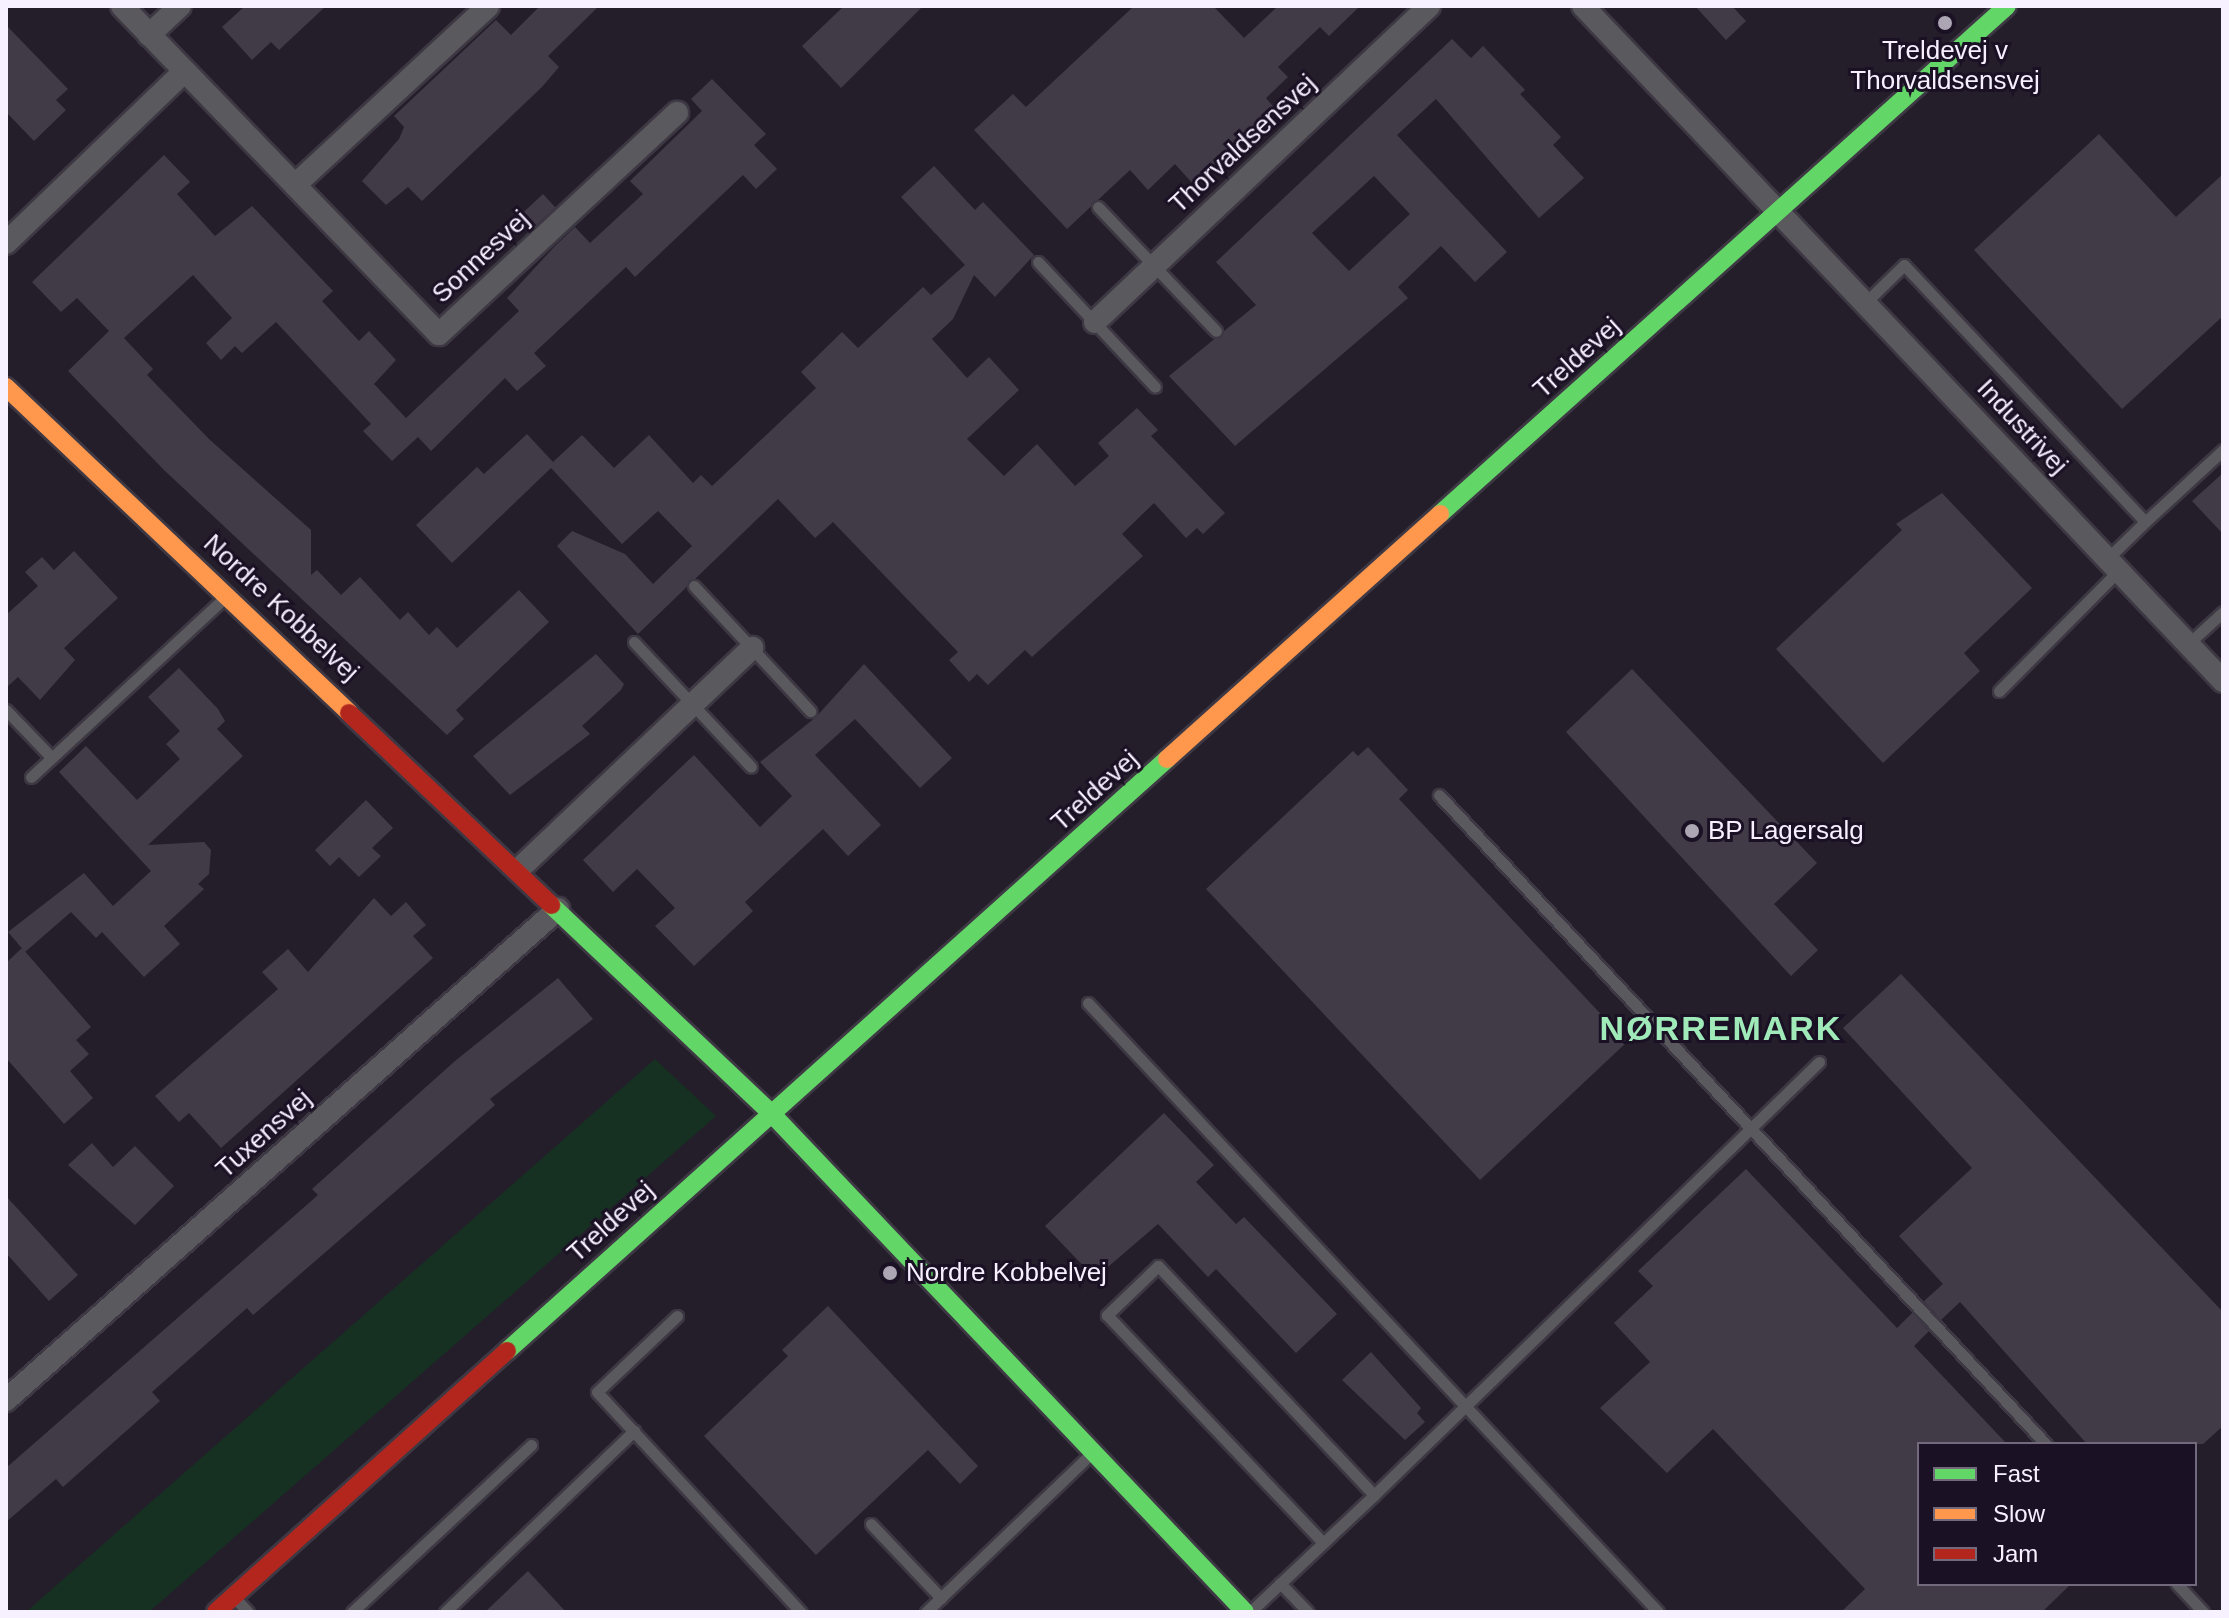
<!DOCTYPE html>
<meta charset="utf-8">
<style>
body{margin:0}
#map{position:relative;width:2229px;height:1618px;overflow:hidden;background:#241e2a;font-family:Arial,sans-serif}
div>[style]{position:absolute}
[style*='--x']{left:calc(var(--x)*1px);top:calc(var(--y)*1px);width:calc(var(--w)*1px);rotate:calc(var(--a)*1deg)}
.green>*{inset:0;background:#163122}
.building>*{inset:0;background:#413b48;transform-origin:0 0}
.roads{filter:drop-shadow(2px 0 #3d3843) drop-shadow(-2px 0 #3d3843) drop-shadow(0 2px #3d3843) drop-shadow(0 -2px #3d3843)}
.lane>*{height:11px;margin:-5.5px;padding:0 5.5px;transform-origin:5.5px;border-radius:5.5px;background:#5a595d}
.street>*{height:22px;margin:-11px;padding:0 11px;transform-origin:11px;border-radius:11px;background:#5a595d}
.fast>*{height:18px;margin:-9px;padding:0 9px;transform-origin:9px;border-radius:9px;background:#63d668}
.slow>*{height:18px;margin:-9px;padding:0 9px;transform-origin:9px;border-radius:9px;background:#ff974d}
.jam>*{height:18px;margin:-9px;padding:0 9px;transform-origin:9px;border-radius:9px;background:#b3261e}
.dots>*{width:22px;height:22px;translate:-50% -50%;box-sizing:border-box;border:4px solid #1a1124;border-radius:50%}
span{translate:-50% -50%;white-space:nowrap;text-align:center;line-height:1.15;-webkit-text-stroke:6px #1a1124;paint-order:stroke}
.poi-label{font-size:26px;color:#f6f0ff}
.left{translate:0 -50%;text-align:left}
.street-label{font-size:26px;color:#f6f0ff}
.district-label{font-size:34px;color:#a0eab9;font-weight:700;letter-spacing:2px}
.frame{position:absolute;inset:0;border:8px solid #f6f0ff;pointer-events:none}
.legend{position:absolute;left:1917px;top:1442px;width:280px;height:144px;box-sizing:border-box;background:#1a1124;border:2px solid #726a7c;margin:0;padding:10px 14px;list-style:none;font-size:24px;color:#f6f0ff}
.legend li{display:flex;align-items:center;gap:16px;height:40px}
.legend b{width:40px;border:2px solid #726a7c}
</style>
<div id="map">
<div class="green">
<div style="clip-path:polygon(655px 1059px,716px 1116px,149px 1612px,26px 1612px)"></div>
</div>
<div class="building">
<div style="clip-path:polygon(245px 6px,326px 6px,279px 50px,271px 42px,252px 60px,222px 27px)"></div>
<div style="clip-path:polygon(540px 6px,599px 6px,548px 56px,559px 67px,542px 87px,422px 201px,408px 187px,386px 205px,362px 181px,399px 139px,404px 127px,394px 116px,496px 20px,511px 35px)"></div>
<div style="clip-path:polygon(844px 6px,923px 6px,841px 88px,802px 46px)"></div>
<div style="clip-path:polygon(1134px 6px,1213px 6px,1244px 38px,1278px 6px,1360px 6px,1329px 36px,1320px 27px,1278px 67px,1288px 77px,1266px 98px,1276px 110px,1194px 185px,1175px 164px,1148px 190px,1130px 170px,1067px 229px,974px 130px,1013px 94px,1026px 107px)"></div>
<div style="clip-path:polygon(1695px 6px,1732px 6px,1746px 21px,1726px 40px)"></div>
<div style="clip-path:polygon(6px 25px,68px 89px,56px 100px,66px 110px,34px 141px,6px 112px)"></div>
<div style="clip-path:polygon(evenodd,1452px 39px,1471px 58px,1483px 46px,1525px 90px,1520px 94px,1561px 137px,1553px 145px,1584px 178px,1539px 218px,1436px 99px,1397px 135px,1507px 252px,1475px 282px,1441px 246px,1398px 287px,1408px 298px,1235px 446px,1169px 376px,1256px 305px,1216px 262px,1452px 39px,1374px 176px,1410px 214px,1349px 271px,1312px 233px,1374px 176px)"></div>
<div style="clip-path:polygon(712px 79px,766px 134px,754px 145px,777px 169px,756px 189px,743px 175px,635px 277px,626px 267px,534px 353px,546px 366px,517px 391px,505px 378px,431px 451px,418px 437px,392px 461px,363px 431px,371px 424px,276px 322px,242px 353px,235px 346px,221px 360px,206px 343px,232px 318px,193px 275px,124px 338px,153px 369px,147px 375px,209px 439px,311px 530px,311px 575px,317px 570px,341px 595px,360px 577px,400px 620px,408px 612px,429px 635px,437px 627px,457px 648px,519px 590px,549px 622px,456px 710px,464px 719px,447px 735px,164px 470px,68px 371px,109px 331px,77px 298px,61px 312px,32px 282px,164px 155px,190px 182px,177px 194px,215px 236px,252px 206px,333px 291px,322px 301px,359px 341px,369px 331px,396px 360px,374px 384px,406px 418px,519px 311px,507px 298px,554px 247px,575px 227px,590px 243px,643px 194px,630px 181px,702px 111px,691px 99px)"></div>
<div style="clip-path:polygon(2099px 134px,2176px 217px,2223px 174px,2223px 316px,2122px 409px,1974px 250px)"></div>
<div style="clip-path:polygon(934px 166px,975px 210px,983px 202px,1034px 255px,995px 297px,974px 275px,953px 319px,932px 339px,967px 378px,989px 357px,1019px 390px,967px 439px,1004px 476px,1037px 444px,1075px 486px,1109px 456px,1098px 443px,1137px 408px,1158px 430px,1151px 436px,1225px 513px,1203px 534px,1197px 528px,1186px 538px,1154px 503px,1122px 534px,1143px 556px,1032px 657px,1025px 650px,988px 685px,977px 674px,969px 682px,949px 660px,958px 652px,833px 522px,815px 538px,778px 499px,638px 634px,557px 546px,572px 531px,625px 554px,653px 584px,692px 546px,658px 511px,622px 544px,551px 468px,452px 563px,416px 525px,477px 467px,484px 474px,527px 434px,553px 462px,582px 435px,614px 468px,649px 435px,693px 483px,701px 475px,712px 486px,816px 388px,801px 372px,842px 332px,858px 348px,923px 287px,931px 295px,965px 265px,901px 197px)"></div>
<div style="left:543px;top:194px;width:18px;height:26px;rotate:47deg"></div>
<div style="clip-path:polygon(2223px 473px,2223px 534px,2192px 501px)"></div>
<div style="clip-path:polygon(1942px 493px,2032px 588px,1964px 653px,1980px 671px,1883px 763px,1776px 649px,1902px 530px,1896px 524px)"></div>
<div style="clip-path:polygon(74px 551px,118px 598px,64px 648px,75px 660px,40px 700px,18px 677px,6px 688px,6px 615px,38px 586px,25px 572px,42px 557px,54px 570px)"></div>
<div style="clip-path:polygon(596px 654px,624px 684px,621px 690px,582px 726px,590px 734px,510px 795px,473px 756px)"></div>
<div style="clip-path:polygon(864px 664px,952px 758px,920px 788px,855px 719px,815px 755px,881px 825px,848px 856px,823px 829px,745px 902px,753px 911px,694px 966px,655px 926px,675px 908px,637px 869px,613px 892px,583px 860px,694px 755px,760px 827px,792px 796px,760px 762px,816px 717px)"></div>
<div style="clip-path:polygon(179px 668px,218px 709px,225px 721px,217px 729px,243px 756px,148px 845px,204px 842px,211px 850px,209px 874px,198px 884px,204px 889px,164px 926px,180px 944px,144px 977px,102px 932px,96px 938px,71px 912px,25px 952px,8px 932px,84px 873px,113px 906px,151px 871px,59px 772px,86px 746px,137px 800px,180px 759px,166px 744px,180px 731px,148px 697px)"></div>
<div style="clip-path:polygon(1632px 669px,1817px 863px,1774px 904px,1818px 950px,1791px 976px,1566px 732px)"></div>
<div style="clip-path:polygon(1368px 747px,1408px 790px,1399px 799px,1627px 1042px,1480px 1180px,1206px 889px,1353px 751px,1358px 756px)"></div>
<div style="clip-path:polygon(366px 800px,393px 828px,372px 848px,381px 856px,359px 877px,339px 857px,330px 866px,315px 850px)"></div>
<div style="clip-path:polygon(374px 898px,391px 916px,406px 902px,426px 925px,413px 936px,433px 958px,221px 1148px,189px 1113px,179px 1122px,155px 1096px,278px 989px,262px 972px,288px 949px,308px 972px)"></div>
<div style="clip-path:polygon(22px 948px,91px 1027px,76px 1040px,89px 1054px,70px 1071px,93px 1098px,64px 1124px,6px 1058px,6px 963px)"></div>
<div style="clip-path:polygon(1901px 974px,2223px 1312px,2223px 1426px,2203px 1444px,2087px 1444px,1960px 1302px,1941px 1320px,1924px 1301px,1943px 1284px,1899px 1236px,1972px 1168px,1843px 1028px)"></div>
<div style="clip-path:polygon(558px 978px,593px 1019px,490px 1099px,495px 1105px,253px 1315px,247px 1308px,152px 1392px,160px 1401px,63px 1487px,56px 1479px,6px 1522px,6px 1468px,318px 1195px,312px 1189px,455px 1061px)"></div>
<div style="clip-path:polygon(1164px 1113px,1214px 1165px,1196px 1182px,1236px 1224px,1244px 1217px,1337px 1314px,1296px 1353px,1216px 1269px,1208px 1277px,1158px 1224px,1095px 1278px,1045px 1226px)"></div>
<div style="clip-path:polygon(92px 1143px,113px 1167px,135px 1146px,174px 1186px,135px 1225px,68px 1165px)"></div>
<div style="clip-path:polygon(1746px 1169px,1897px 1328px,1912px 1313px,1929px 1331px,1914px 1346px,2007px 1444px,1919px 1444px,1919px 1584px,2071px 1584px,2042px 1612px,1841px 1612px,1865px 1589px,1713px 1429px,1667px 1473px,1600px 1408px,1650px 1362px,1614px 1323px,1653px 1286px,1638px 1271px)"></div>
<div style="clip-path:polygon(6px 1196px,78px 1275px,49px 1301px,6px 1253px)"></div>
<div style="clip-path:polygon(828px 1306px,978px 1466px,960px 1484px,928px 1450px,816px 1555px,704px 1436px,788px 1356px,782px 1350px)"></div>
<div style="clip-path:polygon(1371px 1352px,1421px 1408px,1417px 1413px,1425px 1422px,1405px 1440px,1342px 1380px)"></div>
<div style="clip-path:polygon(528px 1571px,566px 1612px,485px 1612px)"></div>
</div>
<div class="roads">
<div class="lane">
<div style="--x:1098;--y:207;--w:171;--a:46.4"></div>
<div style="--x:1038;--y:262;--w:171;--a:46.9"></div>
<div style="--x:1866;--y:302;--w:53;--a:-44.2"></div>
<div style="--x:1904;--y:265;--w:352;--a:46.8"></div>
<div style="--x:2145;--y:522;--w:53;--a:135.8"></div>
<div style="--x:2145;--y:522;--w:106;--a:-42.7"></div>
<div style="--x:694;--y:586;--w:171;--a:47.1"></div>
<div style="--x:634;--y:642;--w:171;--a:46.9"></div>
<div style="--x:2188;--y:644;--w:47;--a:-42.4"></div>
<div style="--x:1999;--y:691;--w:169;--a:-45.2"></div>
<div style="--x:6;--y:710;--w:65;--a:46.2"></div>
<div style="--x:31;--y:777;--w:262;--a:-42.8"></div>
<div style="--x:1439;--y:795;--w:889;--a:46.92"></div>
<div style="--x:1088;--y:1003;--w:834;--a:46.89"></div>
<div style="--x:677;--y:1316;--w:110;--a:136.5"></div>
<div style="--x:597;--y:1392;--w:300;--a:47.2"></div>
<div style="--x:1374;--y:1495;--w:621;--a:-44.22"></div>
<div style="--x:871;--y:1524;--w:102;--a:46.6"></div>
<div style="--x:1280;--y:1583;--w:40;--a:46"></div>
<div style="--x:2177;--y:1584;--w:38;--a:47"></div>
<div style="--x:234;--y:1597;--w:21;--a:47"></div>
<div style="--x:352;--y:1612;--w:245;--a:-43"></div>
<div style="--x:445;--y:1612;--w:262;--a:-43.8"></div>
<div style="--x:926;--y:1612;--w:227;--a:-43.8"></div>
<div style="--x:1250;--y:1612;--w:170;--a:-43.3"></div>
<div style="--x:1374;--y:1495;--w:315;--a:-133.3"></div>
<div style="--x:1158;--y:1266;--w:71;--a:136.1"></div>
<div style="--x:1107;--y:1315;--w:314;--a:46.5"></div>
</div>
<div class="street">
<div style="--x:122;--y:6;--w:456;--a:46"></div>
<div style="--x:439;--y:334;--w:325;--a:-42.9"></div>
<div style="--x:1583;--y:6;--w:930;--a:46.52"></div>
<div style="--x:149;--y:35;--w:42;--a:-43.1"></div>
<div style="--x:295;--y:185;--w:263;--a:-42.8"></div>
<div style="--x:6;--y:243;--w:247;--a:-43.9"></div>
<div style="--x:1095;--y:322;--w:460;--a:-43.4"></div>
<div style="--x:518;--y:870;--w:323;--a:-43.5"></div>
<div style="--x:6;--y:1400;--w:739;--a:-41.65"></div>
</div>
<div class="fast">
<div style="--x:1440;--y:514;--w:761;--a:-41.86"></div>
<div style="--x:551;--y:905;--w:303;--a:43.4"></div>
<div style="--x:771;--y:1113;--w:688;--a:46.47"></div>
<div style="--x:507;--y:1351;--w:887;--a:-41.89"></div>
</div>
<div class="slow">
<div style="--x:6;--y:387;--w:473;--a:43.5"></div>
<div style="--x:1167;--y:759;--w:367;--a:-41.9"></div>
</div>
<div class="jam">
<div style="--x:349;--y:713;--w:279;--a:43.5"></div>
<div style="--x:216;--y:1612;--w:391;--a:-41.9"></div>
</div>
</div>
<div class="dots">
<div style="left:1945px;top:23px;background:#aca6b4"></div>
<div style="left:1692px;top:831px;background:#aca6b4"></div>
<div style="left:890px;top:1273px;background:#aca6b4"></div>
</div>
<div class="poi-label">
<span style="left:1945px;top:66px">Treldevej v<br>Thorvaldsensvej</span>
<span class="left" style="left:1708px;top:831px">BP Lagersalg</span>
<span class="left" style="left:906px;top:1273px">Nordre Kobbelvej</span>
</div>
<div class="street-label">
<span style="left:1243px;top:144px;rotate:-43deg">Thorvaldsensvej</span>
<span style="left:481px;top:257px;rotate:-43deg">Sonnesvej</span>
<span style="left:1577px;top:358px;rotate:-42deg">Treldevej</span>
<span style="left:2022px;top:427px;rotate:47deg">Industrivej</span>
<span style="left:281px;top:608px;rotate:43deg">Nordre Kobbelvej</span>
<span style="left:1095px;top:791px;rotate:-42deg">Treldevej</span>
<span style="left:264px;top:1134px;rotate:-42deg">Tuxensvej</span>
<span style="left:611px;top:1222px;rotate:-42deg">Treldevej</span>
</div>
<div class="district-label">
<span style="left:1721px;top:1029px">NØRREMARK</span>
</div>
<div class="frame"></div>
<ul class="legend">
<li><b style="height:10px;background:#63d668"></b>Fast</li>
<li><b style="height:10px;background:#ff974d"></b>Slow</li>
<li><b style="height:10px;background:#b3261e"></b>Jam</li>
</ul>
</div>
